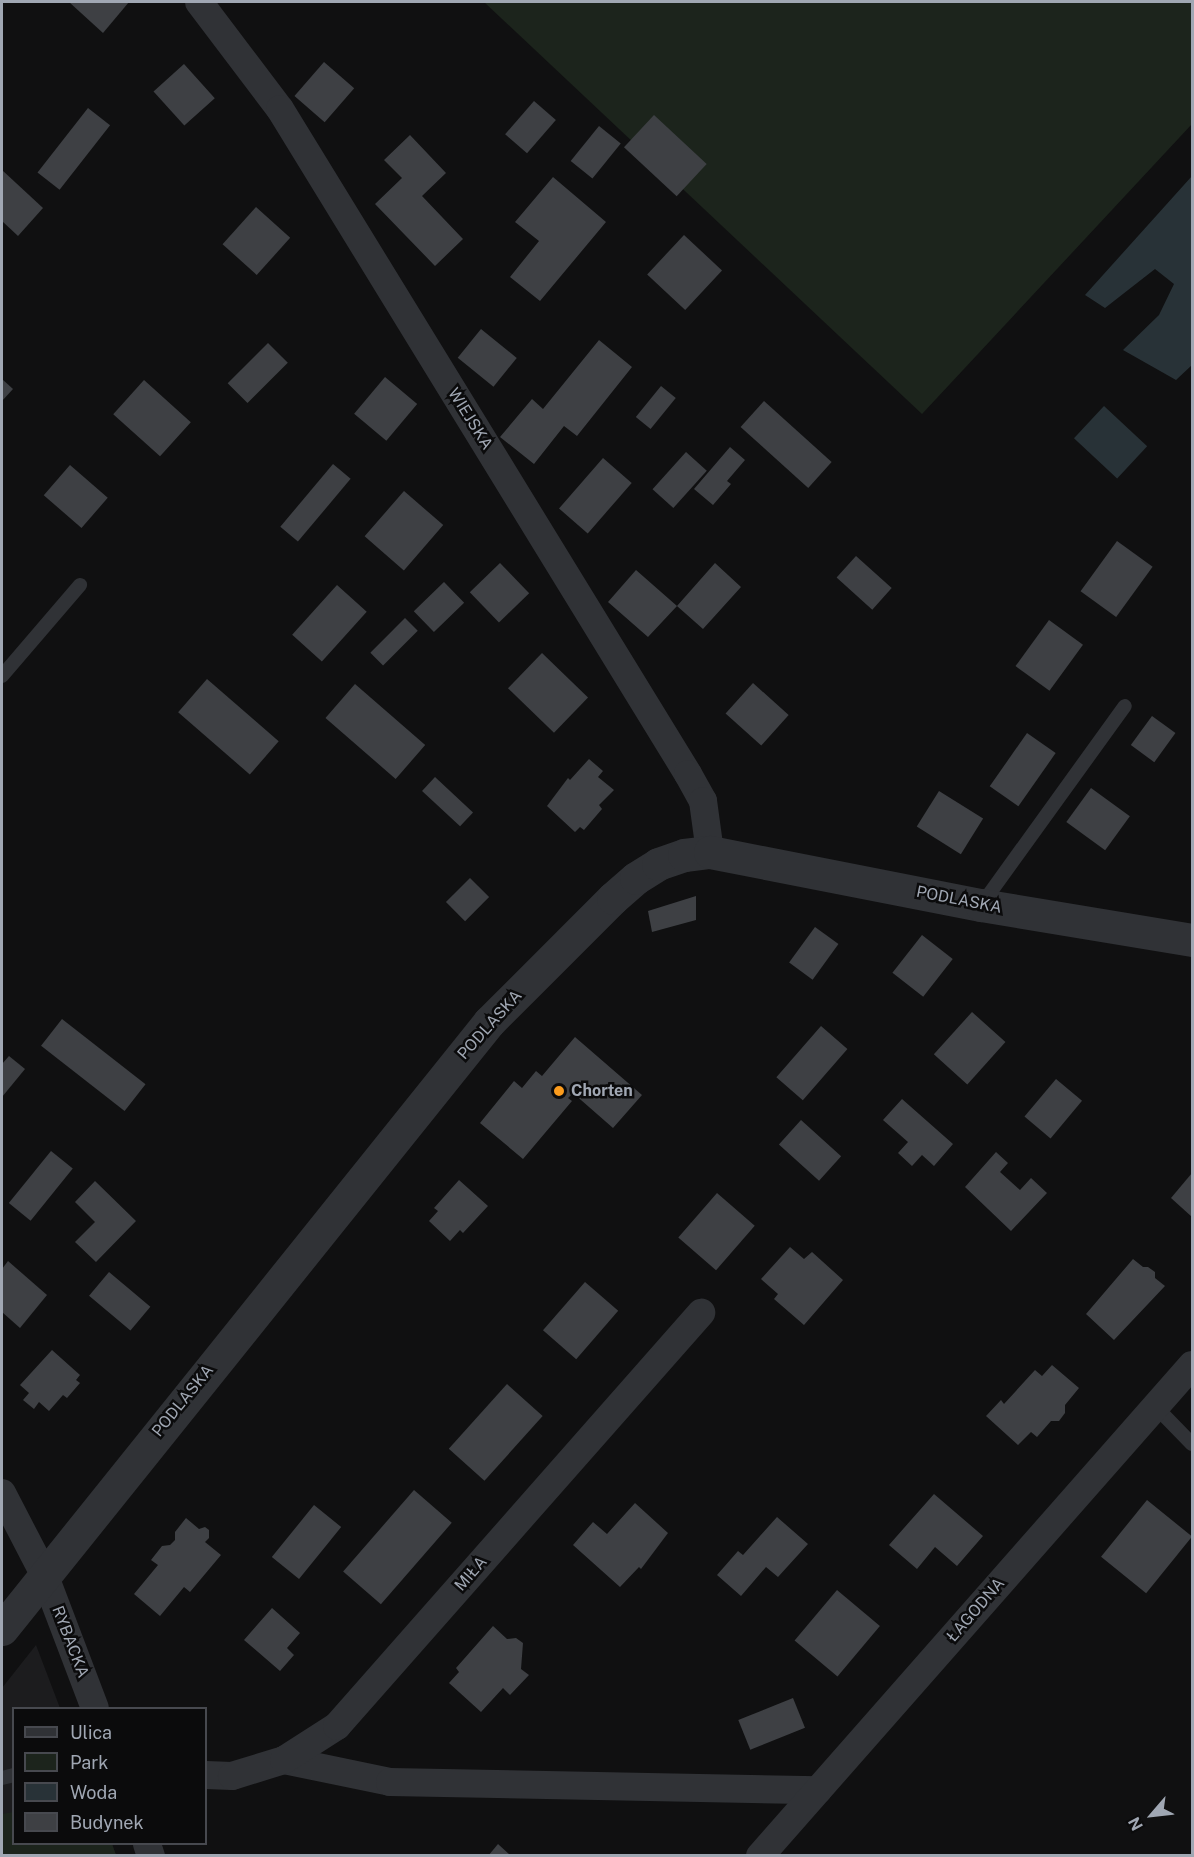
<!DOCTYPE html>
<meta charset="utf-8">
<style>
body{margin:0}
#map{position:relative;width:1194px;height:1857px;overflow:hidden;background:#101011;font-family:"Public Sans",sans-serif}
div>[style]{position:absolute}
[style*='--x']{left:calc(var(--x)*1px);top:calc(var(--y)*1px);width:calc(var(--w)*1px);rotate:calc(var(--a)*1deg)}
.built>*{inset:0;background:#1c1c1e}
.green>*{inset:0;background:#1c241c}
.water>*{inset:0;background:#283237;transform-origin:0 0}
.building>*{inset:0;background:#3e4044;transform-origin:0 0}
.service>*{height:14px;margin:-7px;padding:0 7px;transform-origin:7px;border-radius:7px;background:#303236}
.minor>*{height:28px;margin:-14px;padding:0 14px;transform-origin:14px;border-radius:14px;background:#303236}
.tertiary>*{height:33px;margin:-16.5px;padding:0 16.5px;transform-origin:16.5px;border-radius:16.5px;background:#303236}
.dots>*{width:16px;height:16px;translate:-50% -50%;box-sizing:border-box;border:3px solid #0b0b0c;border-radius:50%}
span{translate:-50% -50%;white-space:nowrap;text-align:center;line-height:1.15;-webkit-text-stroke:5px #0b0b0c;paint-order:stroke}
.street-label{font-size:16px;color:#a0a7b3}
.poi-label{font-size:16px;color:#a0a7b3;font-weight:700}
.left{translate:0 -50%;text-align:left}
.frame{position:absolute;inset:0;border:3px solid #a0a7b3;pointer-events:none}
.legend{position:absolute;left:12px;top:1707px;width:195px;height:138px;box-sizing:border-box;background:#0b0b0c;border:2px solid #47494f;margin:0;padding:8px 10px;list-style:none;font-size:18px;color:#a0a7b3}
.legend li{display:flex;align-items:center;gap:12px;height:30px}
.legend b{width:30px;border:2px solid #47494f}
.north{position:absolute;left:1122px;top:1785px;width:60px;height:60px;-webkit-text-stroke:4px #0b0b0c;paint-order:stroke;rotate:242deg;font-size:16px;font-weight:700;line-height:24px;text-align:center;color:#a0a7b3}
.north::after{content:'';display:block;margin:auto;width:21px;height:27px;background:#a0a7b3;clip-path:polygon(50% 0,100% 100%,50% 72%,0 100%)}
</style>
<div id="map">
<div class="built">
<div style="clip-path:polygon(36px 1645px,60px 1708px,14px 1708px,14px 1844px,112px 1844px,116px 1855px,2px 1855px,2px 1688px)"></div>
</div>
<div class="green">
<div style="clip-path:polygon(484px 2px,1192px 2px,1192px 124px,922px 414px)"></div>
<div style="clip-path:polygon(13px 1812px,14px 1844px,112px 1844px,116px 1855px,2px 1855px,2px 1814px)"></div>
</div>
<div class="water">
<div style="clip-path:polygon(1192px 176px,1192px 365px,1176px 380px,1123px 350px,1159px 315px,1174px 284px,1155px 269px,1105px 308px,1085px 295px)"></div>
<div style="left:1104px;top:406px;width:59px;height:44px;rotate:43deg"></div>
</div>
<div class="building">
<div style="clip-path:polygon(69px 2px,129px 2px,103px 33px)"></div>
<div style="left:324px;top:62px;width:40px;height:45px;rotate:41deg"></div>
<div style="left:184px;top:64px;width:46px;height:41px;rotate:48deg"></div>
<div style="left:534px;top:101px;width:29px;height:44px;rotate:41deg"></div>
<div style="left:88px;top:108px;width:28px;height:82px;rotate:38deg"></div>
<div style="left:654px;top:115px;width:72px;height:44px;rotate:43deg"></div>
<div style="left:599px;top:126px;width:28px;height:45px;rotate:39deg"></div>
<div style="clip-path:polygon(410px 135px,446px 173px,422px 196px,463px 239px,435px 266px,375px 204px,402px 178px,384px 160px)"></div>
<div style="clip-path:polygon(2px 170px,43px 208px,18px 236px,2px 221px)"></div>
<div style="clip-path:polygon(553px 177px,606px 222px,540px 301px,510px 277px,539px 241px,515px 222px)"></div>
<div style="left:256px;top:207px;width:46px;height:50px;rotate:42deg"></div>
<div style="left:684px;top:235px;width:52px;height:54px;rotate:43deg"></div>
<div style="left:481px;top:329px;width:46px;height:37px;rotate:39deg"></div>
<div style="clip-path:polygon(599px 340px,632px 367px,577px 436px,564px 426px,534px 464px,500px 437px,532px 399px,543px 409px)"></div>
<div style="left:268px;top:343px;width:28px;height:57px;rotate:45deg"></div>
<div style="left:385px;top:377px;width:42px;height:48px;rotate:40deg"></div>
<div style="clip-path:polygon(2px 379px,13px 389px,2px 401px)"></div>
<div style="left:144px;top:380px;width:63px;height:46px;rotate:42deg"></div>
<div style="left:661px;top:386px;width:19px;height:40px;rotate:39deg"></div>
<div style="left:764px;top:401px;width:91px;height:35px;rotate:42deg"></div>
<div style="clip-path:polygon(730px 447px,745px 460px,727px 481px,731px 484px,713px 505px,694px 489px)"></div>
<div style="left:686px;top:452px;width:28px;height:50px;rotate:42deg"></div>
<div style="left:603px;top:458px;width:38px;height:67px;rotate:41deg"></div>
<div style="left:333px;top:464px;width:23px;height:82px;rotate:40deg"></div>
<div style="left:70px;top:465px;width:50px;height:40px;rotate:41deg"></div>
<div style="left:404px;top:491px;width:52px;height:60px;rotate:41deg"></div>
<div style="left:1117px;top:541px;width:44px;height:62px;rotate:36deg"></div>
<div style="left:856px;top:556px;width:48px;height:29px;rotate:42deg"></div>
<div style="left:500px;top:563px;width:42px;height:42px;rotate:46deg"></div>
<div style="clip-path:polygon(715px 563px,741px 587px,703px 629px,677px 606px,648px 637px,608px 602px,636px 570px,677px 606px)"></div>
<div style="left:444px;top:582px;width:29px;height:42px;rotate:46deg"></div>
<div style="left:337px;top:585px;width:40px;height:67px;rotate:42deg"></div>
<div style="left:405px;top:618px;width:18px;height:49px;rotate:45deg"></div>
<div style="left:1049px;top:620px;width:42px;height:57px;rotate:36deg"></div>
<div style="left:542px;top:653px;width:64px;height:49px;rotate:44deg"></div>
<div style="left:207px;top:679px;width:95px;height:44px;rotate:41deg"></div>
<div style="left:753px;top:683px;width:48px;height:41px;rotate:42deg"></div>
<div style="left:355px;top:684px;width:93px;height:45px;rotate:41deg"></div>
<div style="left:1152px;top:716px;width:29px;height:36px;rotate:36deg"></div>
<div style="left:1027px;top:733px;width:35px;height:65px;rotate:35deg"></div>
<div style="clip-path:polygon(589px 759px,603px 771px,598px 777px,614px 790px,599px 805px,602px 809px,584px 830px,580px 827px,575px 832px,547px 806px,568px 778px,570px 780px)"></div>
<div style="left:435px;top:777px;width:52px;height:19px;rotate:43deg"></div>
<div style="left:1091px;top:788px;width:48px;height:42px;rotate:36deg"></div>
<div style="left:939px;top:791px;width:52px;height:42px;rotate:32deg"></div>
<div style="left:470px;top:878px;width:27px;height:34px;rotate:45deg"></div>
<div style="clip-path:polygon(696px 896px,696px 920px,652px 932px,648px 911px)"></div>
<div style="left:815px;top:927px;width:29px;height:44px;rotate:36deg"></div>
<div style="left:922px;top:935px;width:39px;height:48px;rotate:38deg"></div>
<div style="left:972px;top:1012px;width:45px;height:57px;rotate:42deg"></div>
<div style="left:62px;top:1019px;width:106px;height:34px;rotate:38deg"></div>
<div style="left:821px;top:1026px;width:35px;height:68px;rotate:41deg"></div>
<div style="clip-path:polygon(575px 1037px,642px 1095px,613px 1128px,573px 1093px,568px 1098px,572px 1101px,523px 1159px,480px 1123px,514px 1081px,522px 1088px,536px 1071px,542px 1076px)"></div>
<div style="clip-path:polygon(9px 1056px,25px 1069px,2px 1097px,2px 1064px)"></div>
<div style="left:1056px;top:1079px;width:34px;height:49px;rotate:40deg"></div>
<div style="clip-path:polygon(902px 1099px,953px 1144px,934px 1166px,922px 1155px,912px 1166px,898px 1153px,908px 1142px,883px 1120px)"></div>
<div style="left:801px;top:1120px;width:54px;height:33px;rotate:42deg"></div>
<div style="left:51px;top:1151px;width:28px;height:67px;rotate:39deg"></div>
<div style="clip-path:polygon(996px 1152px,1008px 1163px,1000px 1172px,1020px 1190px,1031px 1178px,1047px 1193px,1011px 1231px,965px 1187px)"></div>
<div style="clip-path:polygon(1192px 1173px,1192px 1217px,1171px 1198px)"></div>
<div style="clip-path:polygon(459px 1180px,488px 1206px,463px 1233px,460px 1230px,450px 1241px,429px 1221px,438px 1211px,434px 1208px)"></div>
<div style="clip-path:polygon(95px 1181px,136px 1221px,96px 1262px,75px 1242px,95px 1222px,75px 1202px)"></div>
<div style="left:717px;top:1193px;width:50px;height:59px;rotate:41deg"></div>
<div style="clip-path:polygon(790px 1247px,804px 1259px,812px 1252px,843px 1280px,804px 1325px,774px 1299px,778px 1294px,761px 1279px)"></div>
<div style="clip-path:polygon(1133px 1259px,1143px 1267px,1148px 1267px,1155px 1272px,1155px 1278px,1165px 1286px,1114px 1340px,1086px 1314px)"></div>
<div style="clip-path:polygon(8px 1261px,47px 1295px,20px 1328px,2px 1312px,2px 1269px)"></div>
<div style="left:109px;top:1272px;width:54px;height:31px;rotate:40deg"></div>
<div style="left:585px;top:1282px;width:44px;height:64px;rotate:41deg"></div>
<div style="clip-path:polygon(52px 1350px,80px 1375px,76px 1380px,80px 1383px,67px 1398px,63px 1395px,49px 1411px,39px 1402px,34px 1409px,23px 1400px,29px 1393px,20px 1385px)"></div>
<div style="clip-path:polygon(1052px 1365px,1079px 1388px,1065px 1405px,1065px 1413px,1059px 1421px,1051px 1421px,1037px 1437px,1031px 1432px,1018px 1445px,986px 1416px,1001px 1400px,1004px 1404px,1035px 1370px,1042px 1376px)"></div>
<div style="left:507px;top:1384px;width:48px;height:87px;rotate:42deg"></div>
<div style="left:414px;top:1490px;width:50px;height:108px;rotate:41deg"></div>
<div style="clip-path:polygon(934px 1494px,983px 1536px,957px 1566px,935px 1547px,917px 1569px,889px 1545px)"></div>
<div style="left:1147px;top:1500px;width:58px;height:73px;rotate:39deg"></div>
<div style="clip-path:polygon(635px 1503px,668px 1533px,641px 1569px,639px 1567px,620px 1587px,573px 1545px,593px 1522px,607px 1534px)"></div>
<div style="left:314px;top:1505px;width:35px;height:67px;rotate:39deg"></div>
<div style="clip-path:polygon(777px 1517px,808px 1544px,778px 1577px,766px 1567px,741px 1596px,717px 1575px,738px 1551px,743px 1555px)"></div>
<div style="clip-path:polygon(186px 1518px,199px 1529px,205px 1527px,209px 1530px,209px 1538px,205px 1542px,221px 1555px,190px 1592px,184px 1587px,160px 1616px,134px 1594px,158px 1565px,151px 1560px,162px 1546px,170px 1545px,175px 1540px,175px 1532px)"></div>
<div style="left:837px;top:1590px;width:56px;height:66px;rotate:40deg"></div>
<div style="clip-path:polygon(272px 1608px,300px 1633px,287px 1648px,294px 1655px,280px 1671px,244px 1640px)"></div>
<div style="clip-path:polygon(493px 1626px,507px 1639px,516px 1638px,523px 1643px,521px 1669px,529px 1675px,510px 1695px,503px 1688px,481px 1712px,449px 1683px,459px 1672px,456px 1668px)"></div>
<div style="left:793px;top:1698px;width:32px;height:59px;rotate:68deg"></div>
<div style="clip-path:polygon(498px 1844px,511px 1856px,488px 1856px)"></div>
</div>
<div class="service">
<div style="--x:2;--y:676;--w:120;--a:-49.4"></div>
<div style="--x:982;--y:904;--w:244;--a:-54.2"></div>
<div style="--x:1155;--y:1406;--w:53;--a:45.8"></div>
<div style="--x:2;--y:1778;--w:12;--a:-14"></div>
</div>
<div class="minor">
<div style="--x:199;--y:2;--w:134;--a:52.9"></div>
<div style="--x:280;--y:109;--w:780;--a:58.47"></div>
<div style="--x:688;--y:774;--w:31;--a:61"></div>
<div style="--x:703;--y:801;--w:51;--a:82.2"></div>
<div style="--x:2;--y:1493;--w:91;--a:62.6"></div>
<div style="--x:44;--y:1574;--w:143;--a:69.2"></div>
<div style="--x:284;--y:1760;--w:108;--a:11.7"></div>
<div style="--x:390;--y:1782;--w:428;--a:1.1"></div>
<div style="--x:206;--y:1775;--w:26;--a:2"></div>
<div style="--x:232;--y:1776;--w:54;--a:-17.1"></div>
<div style="--x:284;--y:1760;--w:63;--a:-32.7"></div>
<div style="--x:337;--y:1726;--w:551;--a:-48.61"></div>
<div style="--x:147;--y:1844;--w:13;--a:72"></div>
<div style="--x:760;--y:1856;--w:654;--a:-48.66"></div>
</div>
<div class="tertiary">
<div style="--x:2;--y:1629;--w:778;--a:-51.26"></div>
<div style="--x:489;--y:1022;--w:175;--a:-45"></div>
<div style="--x:613;--y:898;--w:30;--a:-41"></div>
<div style="--x:636;--y:878;--w:26;--a:-32"></div>
<div style="--x:658;--y:864;--w:28;--a:-19"></div>
<div style="--x:684;--y:855;--w:26;--a:-7"></div>
<div style="--x:710;--y:852;--w:276;--a:11.1"></div>
<div style="--x:981;--y:905;--w:214;--a:9.4"></div>
</div>
<div class="dots">
<div style="left:559px;top:1091px;background:#fc9c1d"></div>
</div>
<div class="street-label">
<span style="left:470px;top:419px;rotate:58deg">WIEJSKA</span>
<span style="left:959px;top:900px;rotate:11deg">PODLASKA</span>
<span style="left:490px;top:1025px;rotate:-48deg">PODLASKA</span>
<span style="left:183px;top:1401px;rotate:-51deg">PODLASKA</span>
<span style="left:471px;top:1574px;rotate:-49deg">MIŁA</span>
<span style="left:976px;top:1610px;rotate:-49deg">ŁAGODNA</span>
<span style="left:70px;top:1642px;rotate:69deg">RYBACKA</span>
</div>
<div class="poi-label">
<span class="left" style="left:571px;top:1091px">Chorten</span>
</div>
<div class="frame"></div>
<ul class="legend">
<li><b style="height:8px;background:#303236"></b>Ulica</li>
<li><b style="height:16px;background:#1c241c"></b>Park</li>
<li><b style="height:16px;background:#283237"></b>Woda</li>
<li><b style="height:16px;background:#3e4044"></b>Budynek</li>
</ul>
<div class="north">N</div>
</div>
